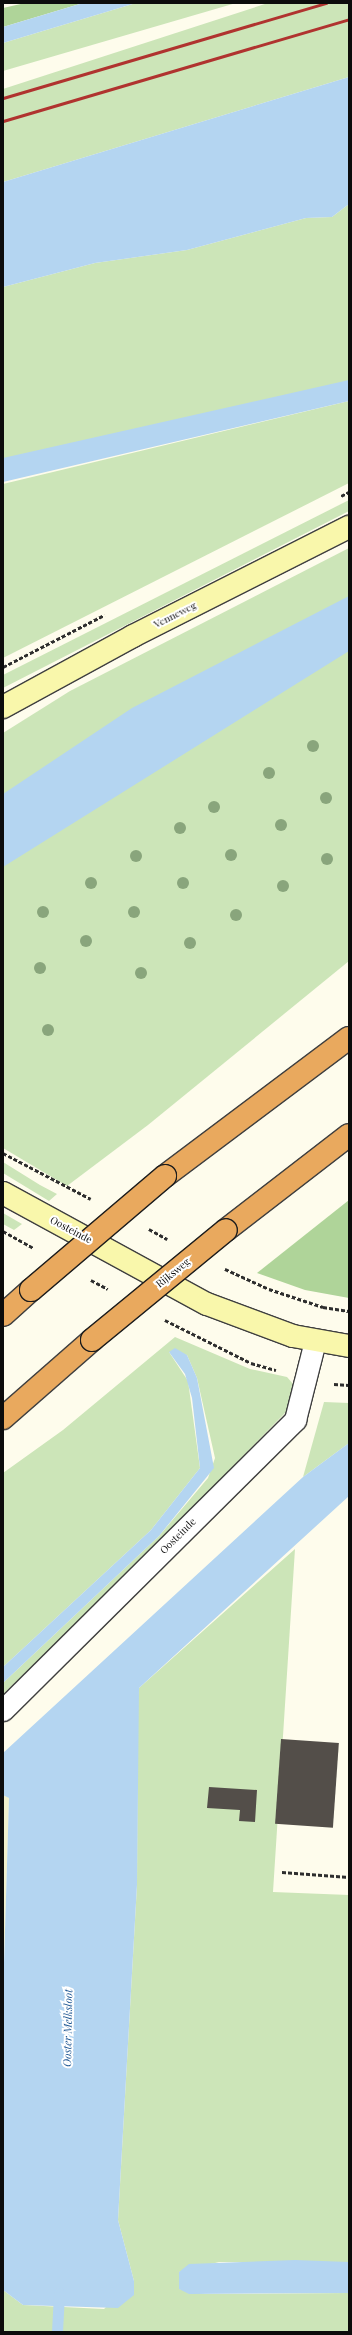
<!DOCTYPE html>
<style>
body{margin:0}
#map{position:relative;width:352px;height:2335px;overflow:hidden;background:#fefcec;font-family:"Playfair Display",serif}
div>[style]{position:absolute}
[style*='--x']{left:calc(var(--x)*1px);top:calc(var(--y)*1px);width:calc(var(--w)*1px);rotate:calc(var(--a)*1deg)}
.farmland>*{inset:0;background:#f1f1ce}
.green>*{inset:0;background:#cce5b8}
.forest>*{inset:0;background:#afd499}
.water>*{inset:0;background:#b4d5f1}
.stream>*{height:11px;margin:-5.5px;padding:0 5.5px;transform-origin:5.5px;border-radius:5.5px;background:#b4d5f1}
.building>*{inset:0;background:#534e49;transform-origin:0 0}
.path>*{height:2.5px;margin-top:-1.25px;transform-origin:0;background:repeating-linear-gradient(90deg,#2e2e2e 0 4px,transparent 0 6px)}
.roads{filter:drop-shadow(1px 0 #3f3f3f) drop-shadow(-1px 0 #3f3f3f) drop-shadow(0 1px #3f3f3f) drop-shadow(0 -1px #3f3f3f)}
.lane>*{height:21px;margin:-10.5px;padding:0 10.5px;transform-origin:10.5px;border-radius:10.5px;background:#fff}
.secondary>*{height:22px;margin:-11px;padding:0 11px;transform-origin:11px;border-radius:11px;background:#f9f7ab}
.highway>*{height:22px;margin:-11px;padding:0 11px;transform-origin:11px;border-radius:11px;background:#e9a95e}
.rail>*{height:3px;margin:-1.5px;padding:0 1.5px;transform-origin:1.5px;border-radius:1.5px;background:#b0332f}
.bridges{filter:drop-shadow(1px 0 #1d1d1d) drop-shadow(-1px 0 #1d1d1d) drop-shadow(0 1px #1d1d1d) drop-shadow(0 -1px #1d1d1d)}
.highway-bridge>*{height:22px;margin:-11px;padding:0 11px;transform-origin:11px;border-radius:11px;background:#e9a95e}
.trees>*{width:12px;height:12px;margin:-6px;border-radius:50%;background:#89a57c}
span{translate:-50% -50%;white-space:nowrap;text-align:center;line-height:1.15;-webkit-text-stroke:4px #fff;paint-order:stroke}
.street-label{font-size:10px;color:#0c0c0c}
.water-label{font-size:11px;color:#1f5793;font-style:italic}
.frame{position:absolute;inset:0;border:4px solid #0c0c0c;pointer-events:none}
</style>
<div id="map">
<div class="farmland">
<div style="clip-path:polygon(4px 1794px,9px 1798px,3px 1996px,3px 1795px)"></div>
</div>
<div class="green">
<div style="clip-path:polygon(136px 3px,236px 3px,3px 71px,3px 43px)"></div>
<div style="clip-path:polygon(268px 3px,349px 3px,349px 77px,3px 182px,3px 89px)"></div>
<div style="clip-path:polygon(349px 204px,349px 381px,3px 459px,3px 287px,95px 263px,187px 250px,306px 218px,332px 217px)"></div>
<div style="clip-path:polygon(349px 401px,349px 483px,3px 658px,3px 484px)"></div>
<div style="clip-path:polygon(349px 500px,349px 511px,3px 688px,3px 675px)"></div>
<div style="clip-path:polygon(349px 548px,349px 961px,148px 1125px,67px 1186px,3px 1148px,3px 733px,70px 691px)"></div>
<div style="clip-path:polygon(3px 1162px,40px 1185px,57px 1194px,49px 1201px,3px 1173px)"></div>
<div style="clip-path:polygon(3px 1213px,22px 1224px,14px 1230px,3px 1224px)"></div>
<div style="clip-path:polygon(175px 1337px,250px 1369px,287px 1377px,294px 1385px,286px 1412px,116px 1586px,3px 1694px,3px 1683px,159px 1536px,208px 1478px,215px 1458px,197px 1378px,187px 1355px,169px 1352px,188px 1381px,200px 1468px,151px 1530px,3px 1667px,3px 1473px,63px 1430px)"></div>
<div style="clip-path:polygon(324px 1402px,349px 1403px,349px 1443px,303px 1477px)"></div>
<div style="clip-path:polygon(295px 1549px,273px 1892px,349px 1895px,349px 2262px,219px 2262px,179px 2272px,179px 2289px,205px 2294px,349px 2293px,349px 2332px,4px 2332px,3px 2290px,23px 2305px,104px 2309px,134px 2281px,118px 2220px,137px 1885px,138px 1696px,139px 1688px)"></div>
</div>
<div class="forest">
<div style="clip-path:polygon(25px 3px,83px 3px,3px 27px,3px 8px)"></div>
<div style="clip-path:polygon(349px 1200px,349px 1298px,305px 1290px,257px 1273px)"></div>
</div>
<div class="water">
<div style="clip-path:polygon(83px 3px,136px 3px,3px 43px,3px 27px)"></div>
<div style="clip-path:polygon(349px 77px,349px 204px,332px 217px,306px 218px,187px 250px,95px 263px,3px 287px,3px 182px)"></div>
<div style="clip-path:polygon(349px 380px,349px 401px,3px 482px,3px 458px)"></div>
<div style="clip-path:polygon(349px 596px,349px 651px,3px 867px,3px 794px,132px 708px)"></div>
<div style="clip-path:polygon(175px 1348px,187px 1355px,197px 1378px,214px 1468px,159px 1536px,3px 1683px,3px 1667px,151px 1530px,200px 1468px,192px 1398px,185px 1374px,169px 1352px)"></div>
<div style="clip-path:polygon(349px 1443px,349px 1496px,139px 1688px,137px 1885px,118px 2220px,134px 2281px,134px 2295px,118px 2308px,23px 2305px,3px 2290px,3px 1996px,9px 1798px,3px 1795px,3px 1753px,303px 1477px)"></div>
<div style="clip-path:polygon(295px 2260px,349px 2262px,349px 2293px,189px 2294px,179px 2289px,179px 2272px,189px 2264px)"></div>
</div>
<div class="stream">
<div style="--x:57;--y:2332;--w:39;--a:-87"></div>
</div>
<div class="building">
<div style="left:281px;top:1739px;width:58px;height:85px;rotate:4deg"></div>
<div style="clip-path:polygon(209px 1787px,257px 1790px,255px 1822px,239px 1821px,240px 1810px,207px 1808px)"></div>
</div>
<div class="path">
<div style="--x:341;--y:496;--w:9;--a:-27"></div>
<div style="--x:3;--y:667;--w:114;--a:-27.2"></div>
<div style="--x:3;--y:1153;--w:99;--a:27.6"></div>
<div style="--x:149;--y:1229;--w:21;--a:29"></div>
<div style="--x:3;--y:1231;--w:35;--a:29"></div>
<div style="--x:225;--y:1269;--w:48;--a:24.4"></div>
<div style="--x:269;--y:1289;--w:57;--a:18.4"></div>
<div style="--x:323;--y:1307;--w:26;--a:9"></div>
<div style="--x:91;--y:1280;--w:19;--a:28"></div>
<div style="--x:165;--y:1320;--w:96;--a:26.6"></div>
<div style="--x:251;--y:1363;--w:26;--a:16"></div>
<div style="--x:334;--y:1384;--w:15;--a:4"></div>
<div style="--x:282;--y:1872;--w:67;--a:4.3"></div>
</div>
<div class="roads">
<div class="lane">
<div style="--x:3;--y:1710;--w:412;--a:-44.8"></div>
<div style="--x:295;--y:1420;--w:81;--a:-75.8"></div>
</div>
<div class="secondary">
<div style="--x:3;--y:707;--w:148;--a:-28.6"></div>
<div style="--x:133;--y:636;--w:242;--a:-26.8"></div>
<div style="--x:3;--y:1193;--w:232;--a:28.6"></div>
<div style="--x:207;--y:1304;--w:92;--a:20.4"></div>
<div style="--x:293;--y:1336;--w:57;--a:10.1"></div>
</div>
<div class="highway">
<div style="--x:165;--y:1176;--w:230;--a:-36.9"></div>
<div style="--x:226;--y:1230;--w:155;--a:-37.7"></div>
<div style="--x:3;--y:1315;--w:38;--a:-42"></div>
<div style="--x:3;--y:1418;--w:118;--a:-41.2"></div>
</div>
</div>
<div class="rail">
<div style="--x:3;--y:98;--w:337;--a:-16.4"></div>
<div style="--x:3;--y:121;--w:361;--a:-16.4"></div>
</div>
<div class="bridges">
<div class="highway-bridge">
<div style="--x:31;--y:1290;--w:176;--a:-40.4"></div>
<div style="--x:92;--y:1340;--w:173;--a:-39.4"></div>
</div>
</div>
<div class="trees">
<div style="left:313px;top:746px"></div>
<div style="left:269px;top:773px"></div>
<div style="left:326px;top:798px"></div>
<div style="left:214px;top:807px"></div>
<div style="left:281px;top:825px"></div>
<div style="left:180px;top:828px"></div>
<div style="left:231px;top:855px"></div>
<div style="left:136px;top:856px"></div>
<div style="left:327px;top:859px"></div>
<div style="left:91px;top:883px"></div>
<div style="left:183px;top:883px"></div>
<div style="left:283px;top:886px"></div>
<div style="left:43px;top:912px"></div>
<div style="left:134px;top:912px"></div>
<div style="left:236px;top:915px"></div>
<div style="left:86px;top:941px"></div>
<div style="left:190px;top:943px"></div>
<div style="left:40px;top:968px"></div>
<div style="left:141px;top:973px"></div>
<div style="left:48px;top:1030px"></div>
</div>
<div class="street-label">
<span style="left:175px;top:615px;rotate:-27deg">Venneweg</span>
<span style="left:71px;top:1230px;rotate:28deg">Oosteinde</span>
<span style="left:173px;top:1273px;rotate:-39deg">Rijksweg</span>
<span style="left:178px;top:1536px;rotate:-45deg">Oosteinde</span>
</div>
<div class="water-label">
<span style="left:68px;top:2028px;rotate:-89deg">Ooster Melksloot</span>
</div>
<div class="frame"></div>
</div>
